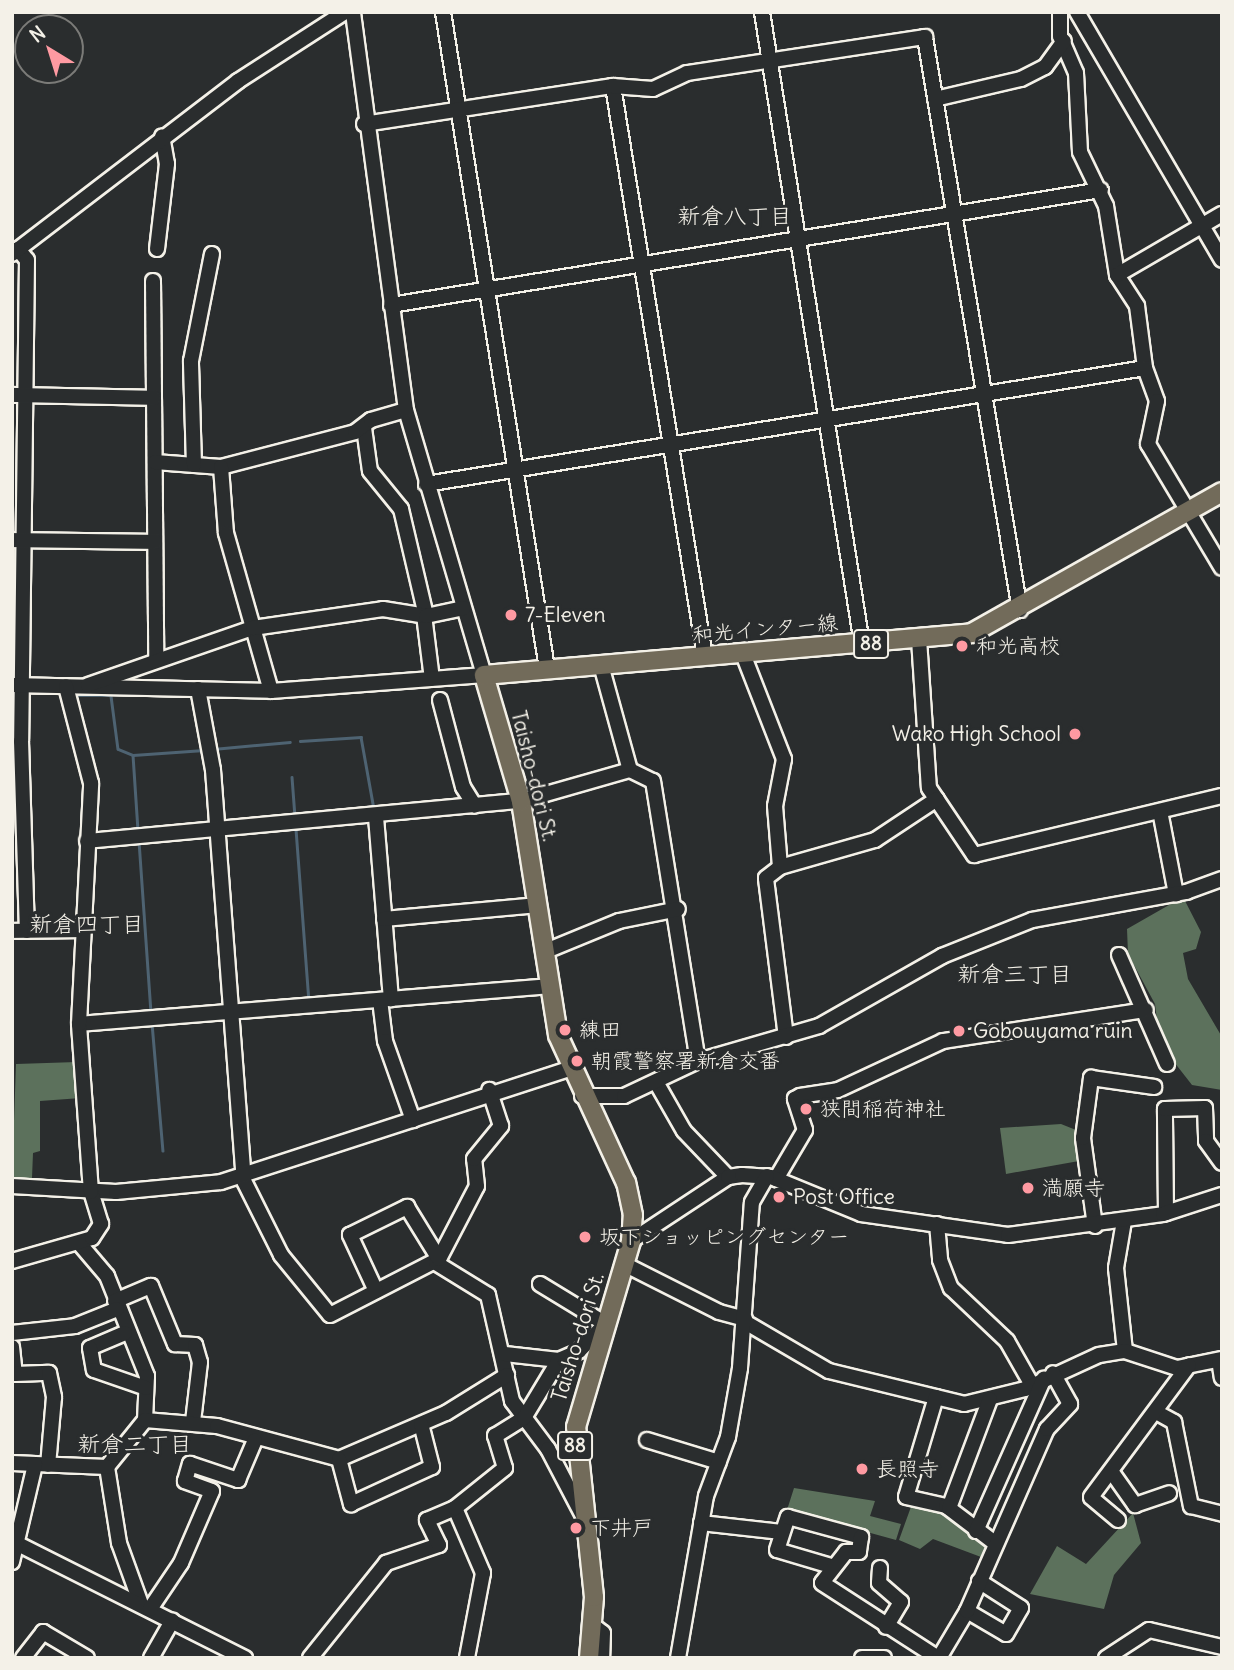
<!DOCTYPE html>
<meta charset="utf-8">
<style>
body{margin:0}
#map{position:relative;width:1234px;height:1670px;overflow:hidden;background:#2a2d2e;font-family:Delius,"Klee One",sans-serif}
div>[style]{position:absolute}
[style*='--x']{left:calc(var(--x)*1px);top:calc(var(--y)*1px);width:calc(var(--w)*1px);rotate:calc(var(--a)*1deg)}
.green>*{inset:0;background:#5c715c}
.stream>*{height:2.5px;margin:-1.25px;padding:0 1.25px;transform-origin:1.25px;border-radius:1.25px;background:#4e6372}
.roads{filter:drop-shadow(2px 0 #f4f1e8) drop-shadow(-2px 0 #f4f1e8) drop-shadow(0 2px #f4f1e8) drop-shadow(0 -2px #f4f1e8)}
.minor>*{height:14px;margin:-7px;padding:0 7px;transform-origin:7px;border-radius:7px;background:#2a2d2e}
.major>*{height:18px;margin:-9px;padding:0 9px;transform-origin:9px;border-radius:9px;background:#726b5a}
.dots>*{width:19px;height:19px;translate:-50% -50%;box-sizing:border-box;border:4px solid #2a2d2e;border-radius:50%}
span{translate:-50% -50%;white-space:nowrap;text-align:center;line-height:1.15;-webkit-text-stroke:6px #2a2d2e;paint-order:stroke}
.shield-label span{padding:2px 5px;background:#2a2d2e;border:2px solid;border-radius:5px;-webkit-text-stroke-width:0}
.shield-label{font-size:19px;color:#f4f1e8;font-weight:700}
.poi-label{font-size:21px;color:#f4f1e8}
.left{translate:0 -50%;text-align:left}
.right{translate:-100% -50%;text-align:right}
.street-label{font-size:21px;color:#f4f1e8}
.neighbourhood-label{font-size:23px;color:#f4f1e8}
.frame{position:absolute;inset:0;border:14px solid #f4f1e8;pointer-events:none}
.north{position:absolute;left:14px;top:14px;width:70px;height:70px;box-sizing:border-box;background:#2a2d2e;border:2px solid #7b7b78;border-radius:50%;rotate:322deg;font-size:19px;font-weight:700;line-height:28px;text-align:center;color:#f4f1e8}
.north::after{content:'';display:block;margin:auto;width:24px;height:32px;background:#ff9aa2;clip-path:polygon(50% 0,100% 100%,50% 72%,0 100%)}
</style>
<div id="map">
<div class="green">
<div style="clip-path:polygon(1183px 897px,1201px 932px,1196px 949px,1183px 953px,1188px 979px,1222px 1037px,1222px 1090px,1192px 1085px,1160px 1044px,1155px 1004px,1128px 954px,1127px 929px)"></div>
<div style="clip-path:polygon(77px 1062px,81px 1098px,40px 1101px,40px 1151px,33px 1153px,32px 1178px,12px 1178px,16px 1064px)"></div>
<div style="clip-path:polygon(1061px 1124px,1076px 1130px,1079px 1161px,1006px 1174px,1000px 1128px)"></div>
<div style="clip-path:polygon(794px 1488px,875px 1501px,870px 1516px,901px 1524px,896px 1540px,787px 1510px)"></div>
<div style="clip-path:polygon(912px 1504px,944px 1511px,986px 1543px,981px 1557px,933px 1539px,920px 1549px,899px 1540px)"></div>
<div style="clip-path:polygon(1133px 1513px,1141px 1543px,1114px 1575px,1104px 1609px,1030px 1594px,1057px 1546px,1086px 1564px)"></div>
</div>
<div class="stream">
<div style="--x:78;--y:696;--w:33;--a:0"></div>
<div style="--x:111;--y:696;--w:53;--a:82.5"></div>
<div style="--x:118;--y:749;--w:16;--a:22"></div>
<div style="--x:133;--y:755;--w:71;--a:-4"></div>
<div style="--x:300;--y:741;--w:61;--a:-3.8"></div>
<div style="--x:361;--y:737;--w:73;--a:79.8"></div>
<div style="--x:213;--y:749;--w:77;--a:-5.2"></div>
<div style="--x:133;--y:755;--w:76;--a:86.2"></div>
<div style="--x:292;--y:777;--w:40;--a:85.7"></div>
<div style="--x:296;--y:829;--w:171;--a:85.7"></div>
<div style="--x:139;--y:841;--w:171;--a:86"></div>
<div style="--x:152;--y:1023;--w:128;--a:85.1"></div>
</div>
<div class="roads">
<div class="minor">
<div style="--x:443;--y:12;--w:665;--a:81"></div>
<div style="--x:762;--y:12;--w:640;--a:81.01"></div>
<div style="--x:1060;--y:12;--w:24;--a:90"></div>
<div style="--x:1060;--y:36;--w:40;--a:66.6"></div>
<div style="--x:1076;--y:73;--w:79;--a:87.1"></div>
<div style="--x:1080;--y:152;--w:60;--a:64.3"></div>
<div style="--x:1106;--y:206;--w:70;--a:80.9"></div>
<div style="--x:1117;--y:275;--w:37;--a:57"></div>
<div style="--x:1137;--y:306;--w:63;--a:82.6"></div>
<div style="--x:1145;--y:368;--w:35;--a:70"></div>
<div style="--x:1157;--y:401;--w:44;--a:101.8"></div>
<div style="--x:1148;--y:444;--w:144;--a:59.2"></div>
<div style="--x:1077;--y:12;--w:287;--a:59.7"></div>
<div style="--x:613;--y:86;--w:578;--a:80.85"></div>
<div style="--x:935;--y:99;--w:88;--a:-13.1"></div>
<div style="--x:1021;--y:79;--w:27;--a:-27"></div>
<div style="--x:1045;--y:67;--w:32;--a:-54"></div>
<div style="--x:364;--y:124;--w:252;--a:-8.7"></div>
<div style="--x:613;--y:86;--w:40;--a:4.3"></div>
<div style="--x:653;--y:89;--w:38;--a:-25"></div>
<div style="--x:687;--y:73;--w:241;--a:-8.6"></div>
<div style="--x:925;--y:37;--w:581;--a:80.59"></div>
<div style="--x:18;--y:249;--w:14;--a:51"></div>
<div style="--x:27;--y:260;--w:481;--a:90.7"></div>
<div style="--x:21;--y:741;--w:190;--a:88.2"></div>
<div style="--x:157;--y:249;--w:86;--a:-83.3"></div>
<div style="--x:167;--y:164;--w:28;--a:-100"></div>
<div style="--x:12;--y:254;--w:285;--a:-37.4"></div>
<div style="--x:238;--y:81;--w:127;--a:-32.8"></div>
<div style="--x:1117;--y:275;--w:121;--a:-30.2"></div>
<div style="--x:153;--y:281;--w:378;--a:89.5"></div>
<div style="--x:391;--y:305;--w:719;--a:-9.2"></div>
<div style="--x:12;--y:395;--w:142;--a:1.2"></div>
<div style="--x:364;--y:428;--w:43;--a:82.1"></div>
<div style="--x:370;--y:471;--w:49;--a:50.8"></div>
<div style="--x:401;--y:509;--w:110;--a:76.8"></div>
<div style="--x:155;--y:462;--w:66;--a:4.3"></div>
<div style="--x:221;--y:467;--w:138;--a:-14.6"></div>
<div style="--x:355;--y:432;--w:20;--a:-37"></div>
<div style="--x:371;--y:420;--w:36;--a:-16"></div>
<div style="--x:194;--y:465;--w:104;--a:-91.7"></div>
<div style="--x:191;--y:361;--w:109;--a:-78.9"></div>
<div style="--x:221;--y:467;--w:66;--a:85.7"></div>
<div style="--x:226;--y:533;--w:164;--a:74.1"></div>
<div style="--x:426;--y:484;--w:728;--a:-9.16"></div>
<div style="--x:14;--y:540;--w:141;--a:0.8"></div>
<div style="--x:424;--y:615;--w:64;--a:82.9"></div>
<div style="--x:919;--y:639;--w:149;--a:86.2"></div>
<div style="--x:929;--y:788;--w:81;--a:56.1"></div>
<div style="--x:974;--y:855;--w:255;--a:-13.4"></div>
<div style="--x:743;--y:654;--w:113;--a:68.7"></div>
<div style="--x:784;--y:759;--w:48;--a:100.8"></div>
<div style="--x:775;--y:806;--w:61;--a:85.3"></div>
<div style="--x:601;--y:665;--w:109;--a:74.6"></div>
<div style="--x:630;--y:770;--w:25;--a:26"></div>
<div style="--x:653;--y:781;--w:284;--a:80.9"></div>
<div style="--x:12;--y:685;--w:259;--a:1.3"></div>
<div style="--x:271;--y:691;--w:214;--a:-4.3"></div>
<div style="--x:484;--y:675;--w:276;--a:-106.4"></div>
<div style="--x:406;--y:410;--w:402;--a:-97.6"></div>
<div style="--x:88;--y:685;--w:175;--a:-19.1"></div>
<div style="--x:253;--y:628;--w:131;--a:-8.3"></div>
<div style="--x:383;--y:609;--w:44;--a:9.2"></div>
<div style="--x:426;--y:616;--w:38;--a:-12"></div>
<div style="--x:198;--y:689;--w:82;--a:79.5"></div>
<div style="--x:213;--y:770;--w:412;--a:85.7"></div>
<div style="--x:244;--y:1181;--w:83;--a:63.4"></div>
<div style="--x:281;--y:1255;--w:77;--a:50.8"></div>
<div style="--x:330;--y:1315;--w:123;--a:-27.2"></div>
<div style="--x:439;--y:1259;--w:82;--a:-62.5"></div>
<div style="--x:477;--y:1186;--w:27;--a:-96"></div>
<div style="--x:474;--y:1159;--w:43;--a:-50.7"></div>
<div style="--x:501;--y:1126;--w:38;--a:-108"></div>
<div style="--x:440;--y:700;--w:90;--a:75.2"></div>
<div style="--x:463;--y:787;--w:22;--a:58"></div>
<div style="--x:1160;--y:811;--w:85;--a:79.1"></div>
<div style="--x:376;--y:817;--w:183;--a:85.3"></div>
<div style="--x:87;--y:841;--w:436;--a:-5.3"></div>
<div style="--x:521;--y:801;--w:113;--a:-15.9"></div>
<div style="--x:384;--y:919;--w:155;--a:-5.2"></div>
<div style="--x:12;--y:931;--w:68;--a:-0.8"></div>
<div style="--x:546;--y:951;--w:79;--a:-22.3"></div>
<div style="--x:619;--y:921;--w:60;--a:-11.5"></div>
<div style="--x:1119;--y:955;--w:119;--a:66.2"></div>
<div style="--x:380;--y:1000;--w:41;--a:83"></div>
<div style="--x:385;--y:1041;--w:84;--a:70.5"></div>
<div style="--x:79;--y:1024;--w:473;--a:-4.6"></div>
<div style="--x:786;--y:1037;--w:160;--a:-97.2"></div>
<div style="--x:766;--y:878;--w:18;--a:-38"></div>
<div style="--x:780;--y:867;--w:99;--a:-15.9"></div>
<div style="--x:875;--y:840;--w:74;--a:-33.5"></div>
<div style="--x:656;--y:1082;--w:56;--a:60.3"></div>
<div style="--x:684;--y:1131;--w:64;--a:46.3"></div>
<div style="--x:582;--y:1096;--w:42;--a:0"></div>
<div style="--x:624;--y:1096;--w:82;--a:-25.3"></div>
<div style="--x:698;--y:1061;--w:126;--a:-16.1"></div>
<div style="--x:819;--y:1026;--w:142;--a:-29.6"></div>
<div style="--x:942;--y:956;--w:97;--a:-21.8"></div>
<div style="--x:1032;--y:920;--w:157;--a:-10.3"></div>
<div style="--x:1186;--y:892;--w:38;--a:-20"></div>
<div style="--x:776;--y:1179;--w:57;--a:-59.4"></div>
<div style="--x:805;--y:1130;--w:33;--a:-108"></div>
<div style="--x:795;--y:1099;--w:6;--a:-31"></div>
<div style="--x:800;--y:1096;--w:38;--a:-9"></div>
<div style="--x:838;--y:1090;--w:116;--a:-25"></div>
<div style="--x:943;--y:1041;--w:205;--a:-8.7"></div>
<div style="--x:12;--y:1186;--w:104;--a:3.3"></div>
<div style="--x:116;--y:1192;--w:105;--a:-5.4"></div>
<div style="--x:221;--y:1182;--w:366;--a:-18"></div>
<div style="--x:1166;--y:1213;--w:104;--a:-90.6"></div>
<div style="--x:1165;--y:1109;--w:40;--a:-1.4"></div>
<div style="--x:1205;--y:1108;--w:33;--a:88"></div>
<div style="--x:1206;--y:1141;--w:27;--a:54"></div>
<div style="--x:1124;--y:1221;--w:48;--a:99.7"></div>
<div style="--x:1116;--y:1268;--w:83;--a:83.8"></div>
<div style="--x:937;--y:1224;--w:36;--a:85"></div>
<div style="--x:940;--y:1260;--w:30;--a:69"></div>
<div style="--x:951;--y:1288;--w:77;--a:43.4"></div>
<div style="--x:1007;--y:1341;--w:51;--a:60.4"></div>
<div style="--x:1095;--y:1226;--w:89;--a:-97.8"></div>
<div style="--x:1083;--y:1138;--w:61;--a:-82.4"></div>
<div style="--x:1091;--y:1078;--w:64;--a:8.1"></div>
<div style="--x:631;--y:1241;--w:116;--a:-33.4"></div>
<div style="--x:728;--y:1177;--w:14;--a:-8"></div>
<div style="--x:742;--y:1175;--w:29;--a:4"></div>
<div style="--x:771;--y:1177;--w:97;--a:22.3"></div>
<div style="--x:861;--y:1214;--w:148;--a:8.1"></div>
<div style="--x:1008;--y:1235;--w:156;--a:-7.7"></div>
<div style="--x:1163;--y:1214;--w:62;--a:-17.9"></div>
<div style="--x:79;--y:1243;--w:43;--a:49.7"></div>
<div style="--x:107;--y:1276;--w:108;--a:68.2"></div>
<div style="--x:147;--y:1376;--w:44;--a:92.6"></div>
<div style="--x:145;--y:1420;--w:60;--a:129"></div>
<div style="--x:107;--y:1467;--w:77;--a:81"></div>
<div style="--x:119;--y:1543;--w:65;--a:70.2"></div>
<div style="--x:12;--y:1261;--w:83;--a:-16"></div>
<div style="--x:92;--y:1238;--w:17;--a:-57"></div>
<div style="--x:101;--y:1224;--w:34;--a:-107"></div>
<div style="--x:91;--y:1192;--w:168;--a:-94.1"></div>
<div style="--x:79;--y:1024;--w:241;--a:-87.1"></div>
<div style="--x:91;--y:783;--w:100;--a:-104.5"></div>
<div style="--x:436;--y:1263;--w:61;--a:31.6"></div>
<div style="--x:488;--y:1295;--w:109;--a:77.2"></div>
<div style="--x:512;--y:1401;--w:60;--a:53.1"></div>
<div style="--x:548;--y:1449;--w:76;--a:62.4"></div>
<div style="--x:624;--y:1264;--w:106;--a:26.8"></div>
<div style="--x:719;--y:1312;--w:27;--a:15"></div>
<div style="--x:540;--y:1284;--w:75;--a:31.4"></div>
<div style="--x:376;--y:1291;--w:62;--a:-114.9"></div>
<div style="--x:350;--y:1235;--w:64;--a:-26.2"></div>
<div style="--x:407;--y:1207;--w:61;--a:58.4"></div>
<div style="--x:115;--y:1301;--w:39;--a:-23"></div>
<div style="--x:151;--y:1286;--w:63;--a:67.5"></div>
<div style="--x:175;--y:1344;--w:20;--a:3"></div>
<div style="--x:195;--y:1345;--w:18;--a:74"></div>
<div style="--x:200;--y:1362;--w:60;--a:96.7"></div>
<div style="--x:745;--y:1322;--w:97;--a:30.3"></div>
<div style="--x:829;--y:1371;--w:139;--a:13.7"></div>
<div style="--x:964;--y:1404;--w:63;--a:-13.8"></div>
<div style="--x:1025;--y:1389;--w:81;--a:-24.7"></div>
<div style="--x:1099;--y:1355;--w:26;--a:-9"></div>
<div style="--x:1125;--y:1351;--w:55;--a:18.1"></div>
<div style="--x:1177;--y:1368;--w:46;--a:-11.3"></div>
<div style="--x:12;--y:1333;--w:63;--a:-6.3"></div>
<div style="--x:75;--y:1326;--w:45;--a:-22"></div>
<div style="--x:125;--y:1333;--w:38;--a:157"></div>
<div style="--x:90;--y:1348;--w:22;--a:80"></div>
<div style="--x:94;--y:1370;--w:55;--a:19.1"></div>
<div style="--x:12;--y:1347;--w:27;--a:84"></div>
<div style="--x:15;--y:1374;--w:34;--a:-2"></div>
<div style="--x:49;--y:1373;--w:25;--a:78"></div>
<div style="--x:54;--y:1397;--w:68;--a:95"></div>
<div style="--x:505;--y:1354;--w:54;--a:6.3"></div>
<div style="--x:559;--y:1360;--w:22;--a:-24"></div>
<div style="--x:579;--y:1351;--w:35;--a:-46"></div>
<div style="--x:1219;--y:1360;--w:18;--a:81"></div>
<div style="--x:936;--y:1397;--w:104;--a:106.7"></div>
<div style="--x:906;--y:1497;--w:41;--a:12.7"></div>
<div style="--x:946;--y:1506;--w:61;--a:37.1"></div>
<div style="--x:1156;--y:1412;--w:21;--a:29"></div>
<div style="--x:1174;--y:1422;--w:86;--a:78.6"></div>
<div style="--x:1191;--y:1506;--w:32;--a:14"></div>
<div style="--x:145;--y:1420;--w:72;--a:4.8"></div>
<div style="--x:217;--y:1426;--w:126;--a:15.1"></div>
<div style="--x:339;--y:1459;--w:116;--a:-23.3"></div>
<div style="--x:446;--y:1413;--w:72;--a:-31.9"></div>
<div style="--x:647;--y:1440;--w:75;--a:17"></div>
<div style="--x:339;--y:1459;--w:47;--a:75.1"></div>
<div style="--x:351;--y:1504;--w:89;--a:-24.6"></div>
<div style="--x:432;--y:1467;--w:44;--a:-104.3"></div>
<div style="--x:12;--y:1463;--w:95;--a:2.4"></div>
<div style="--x:1111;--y:1471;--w:42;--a:54.8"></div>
<div style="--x:1135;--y:1505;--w:36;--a:-19"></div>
<div style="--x:455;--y:1508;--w:71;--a:66.7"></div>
<div style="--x:483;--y:1573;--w:86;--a:100.7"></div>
<div style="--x:949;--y:1508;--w:116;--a:-69.4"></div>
<div style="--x:1118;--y:1520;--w:35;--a:-140"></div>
<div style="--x:1091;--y:1497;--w:164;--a:-53.4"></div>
<div style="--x:701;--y:1523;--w:81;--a:6.4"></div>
<div style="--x:976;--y:1531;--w:167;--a:-66"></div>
<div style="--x:12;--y:1541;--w:261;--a:26.7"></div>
<div style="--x:12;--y:1562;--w:100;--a:-76.7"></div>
<div style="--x:831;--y:1566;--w:56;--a:-163.5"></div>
<div style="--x:777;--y:1550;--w:35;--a:-72"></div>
<div style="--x:788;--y:1517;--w:76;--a:15.3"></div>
<div style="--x:861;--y:1537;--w:15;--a:98"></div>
<div style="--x:859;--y:1552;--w:13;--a:180"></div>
<div style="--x:846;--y:1552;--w:39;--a:128"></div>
<div style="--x:822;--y:1583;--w:138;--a:32.9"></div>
<div style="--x:880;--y:1568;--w:15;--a:94"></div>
<div style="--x:879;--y:1583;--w:29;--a:41"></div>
<div style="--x:901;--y:1602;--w:29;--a:121"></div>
<div style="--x:150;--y:1609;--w:55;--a:-56"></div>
<div style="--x:181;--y:1563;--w:78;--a:-66.7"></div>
<div style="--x:212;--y:1491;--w:29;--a:-160"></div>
<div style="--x:185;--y:1481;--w:18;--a:-74"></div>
<div style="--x:190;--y:1464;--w:51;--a:18.4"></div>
<div style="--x:238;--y:1480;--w:43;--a:-67"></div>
<div style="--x:967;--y:1611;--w:45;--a:30.5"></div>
<div style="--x:1006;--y:1634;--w:30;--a:-60"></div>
<div style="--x:1021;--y:1608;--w:50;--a:-147.3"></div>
<div style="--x:594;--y:1626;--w:11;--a:38"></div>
<div style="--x:603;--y:1633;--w:25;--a:92"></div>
<div style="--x:23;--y:1658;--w:33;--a:-52"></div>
<div style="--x:43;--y:1632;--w:51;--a:30.6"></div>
<div style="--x:151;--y:1658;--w:43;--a:-60.4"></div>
<div style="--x:310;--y:1658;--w:122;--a:-51.3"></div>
<div style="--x:386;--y:1563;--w:56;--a:-18.8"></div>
<div style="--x:439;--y:1545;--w:28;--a:-116"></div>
<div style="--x:427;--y:1520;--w:30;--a:-23"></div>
<div style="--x:455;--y:1508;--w:64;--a:-38.7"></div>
<div style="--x:505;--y:1468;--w:34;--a:-107"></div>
<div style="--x:495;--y:1436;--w:34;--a:-32"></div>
<div style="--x:524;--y:1418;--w:68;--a:-58.9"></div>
<div style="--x:678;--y:1658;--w:164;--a:-80.2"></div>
<div style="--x:706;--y:1496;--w:63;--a:-69.6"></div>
<div style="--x:728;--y:1437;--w:70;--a:-80.1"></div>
<div style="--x:740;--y:1368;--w:166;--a:-85.9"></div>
<div style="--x:752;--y:1202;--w:30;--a:-60"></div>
<div style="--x:862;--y:1658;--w:22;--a:0"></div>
<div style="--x:939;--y:1658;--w:55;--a:-59.2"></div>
<div style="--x:967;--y:1611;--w:199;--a:-66.3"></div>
<div style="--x:1047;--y:1429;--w:34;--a:-47"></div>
<div style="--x:1070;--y:1404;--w:35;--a:-119"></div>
<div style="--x:1106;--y:1658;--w:51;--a:-33.1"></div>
<div style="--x:1149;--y:1630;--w:75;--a:13.1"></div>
</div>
<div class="major">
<div style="--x:589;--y:1658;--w:61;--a:-85.3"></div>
<div style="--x:594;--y:1597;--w:171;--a:-96"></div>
<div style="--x:576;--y:1427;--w:194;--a:-73.5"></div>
<div style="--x:631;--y:1241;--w:26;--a:-86"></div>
<div style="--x:633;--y:1215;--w:33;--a:-102"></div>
<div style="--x:626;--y:1183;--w:163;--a:-114.7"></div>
<div style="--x:558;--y:1035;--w:237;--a:-99"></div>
<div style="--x:521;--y:801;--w:131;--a:-106.4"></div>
<div style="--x:484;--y:675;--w:490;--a:-4.9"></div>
<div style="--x:972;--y:633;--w:287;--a:-29.4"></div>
</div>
</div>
<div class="dots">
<div style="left:511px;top:615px;background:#ff9aa2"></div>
<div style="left:962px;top:646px;background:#ff9aa2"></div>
<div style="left:1075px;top:734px;background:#ff9aa2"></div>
<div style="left:565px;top:1030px;background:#ff9aa2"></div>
<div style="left:959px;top:1031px;background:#ff9aa2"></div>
<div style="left:577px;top:1061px;background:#ff9aa2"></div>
<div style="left:806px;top:1109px;background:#ff9aa2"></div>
<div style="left:1028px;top:1188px;background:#ff9aa2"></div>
<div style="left:779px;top:1197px;background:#ff9aa2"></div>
<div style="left:585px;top:1237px;background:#ff9aa2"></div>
<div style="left:862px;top:1469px;background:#ff9aa2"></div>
<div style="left:576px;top:1528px;background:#ff9aa2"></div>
</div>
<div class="shield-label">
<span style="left:871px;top:644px">88</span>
<span style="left:575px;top:1446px">88</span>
</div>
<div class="poi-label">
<span class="left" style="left:525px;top:615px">7-Eleven</span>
<span class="left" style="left:976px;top:646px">和光高校</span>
<span class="right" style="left:1061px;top:734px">Wako High School</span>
<span class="left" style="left:579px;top:1030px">練田</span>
<span class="left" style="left:973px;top:1031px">Gobouyama ruin</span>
<span class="left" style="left:591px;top:1061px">朝霞警察署新倉交番</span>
<span class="left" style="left:820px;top:1109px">狭間稲荷神社</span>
<span class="left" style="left:1042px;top:1188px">満願寺</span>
<span class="left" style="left:793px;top:1197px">Post Office</span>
<span class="left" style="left:599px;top:1237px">坂下ショッピングセンター</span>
<span class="left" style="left:876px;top:1469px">長照寺</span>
<span class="left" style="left:590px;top:1528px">下井戸</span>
</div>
<div class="street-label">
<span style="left:765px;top:629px;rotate:-5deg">和光インター線</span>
<span style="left:534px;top:776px;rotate:76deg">Taisho-dori St.</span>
<span style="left:578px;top:1337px;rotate:-73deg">Taisho-dori St.</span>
</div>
<div class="neighbourhood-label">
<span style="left:735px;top:216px">新倉八丁目</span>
<span style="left:87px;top:924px">新倉四丁目</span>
<span style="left:1015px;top:974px">新倉三丁目</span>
<span style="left:135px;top:1444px">新倉二丁目</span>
</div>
<div class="frame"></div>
<div class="north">N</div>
</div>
